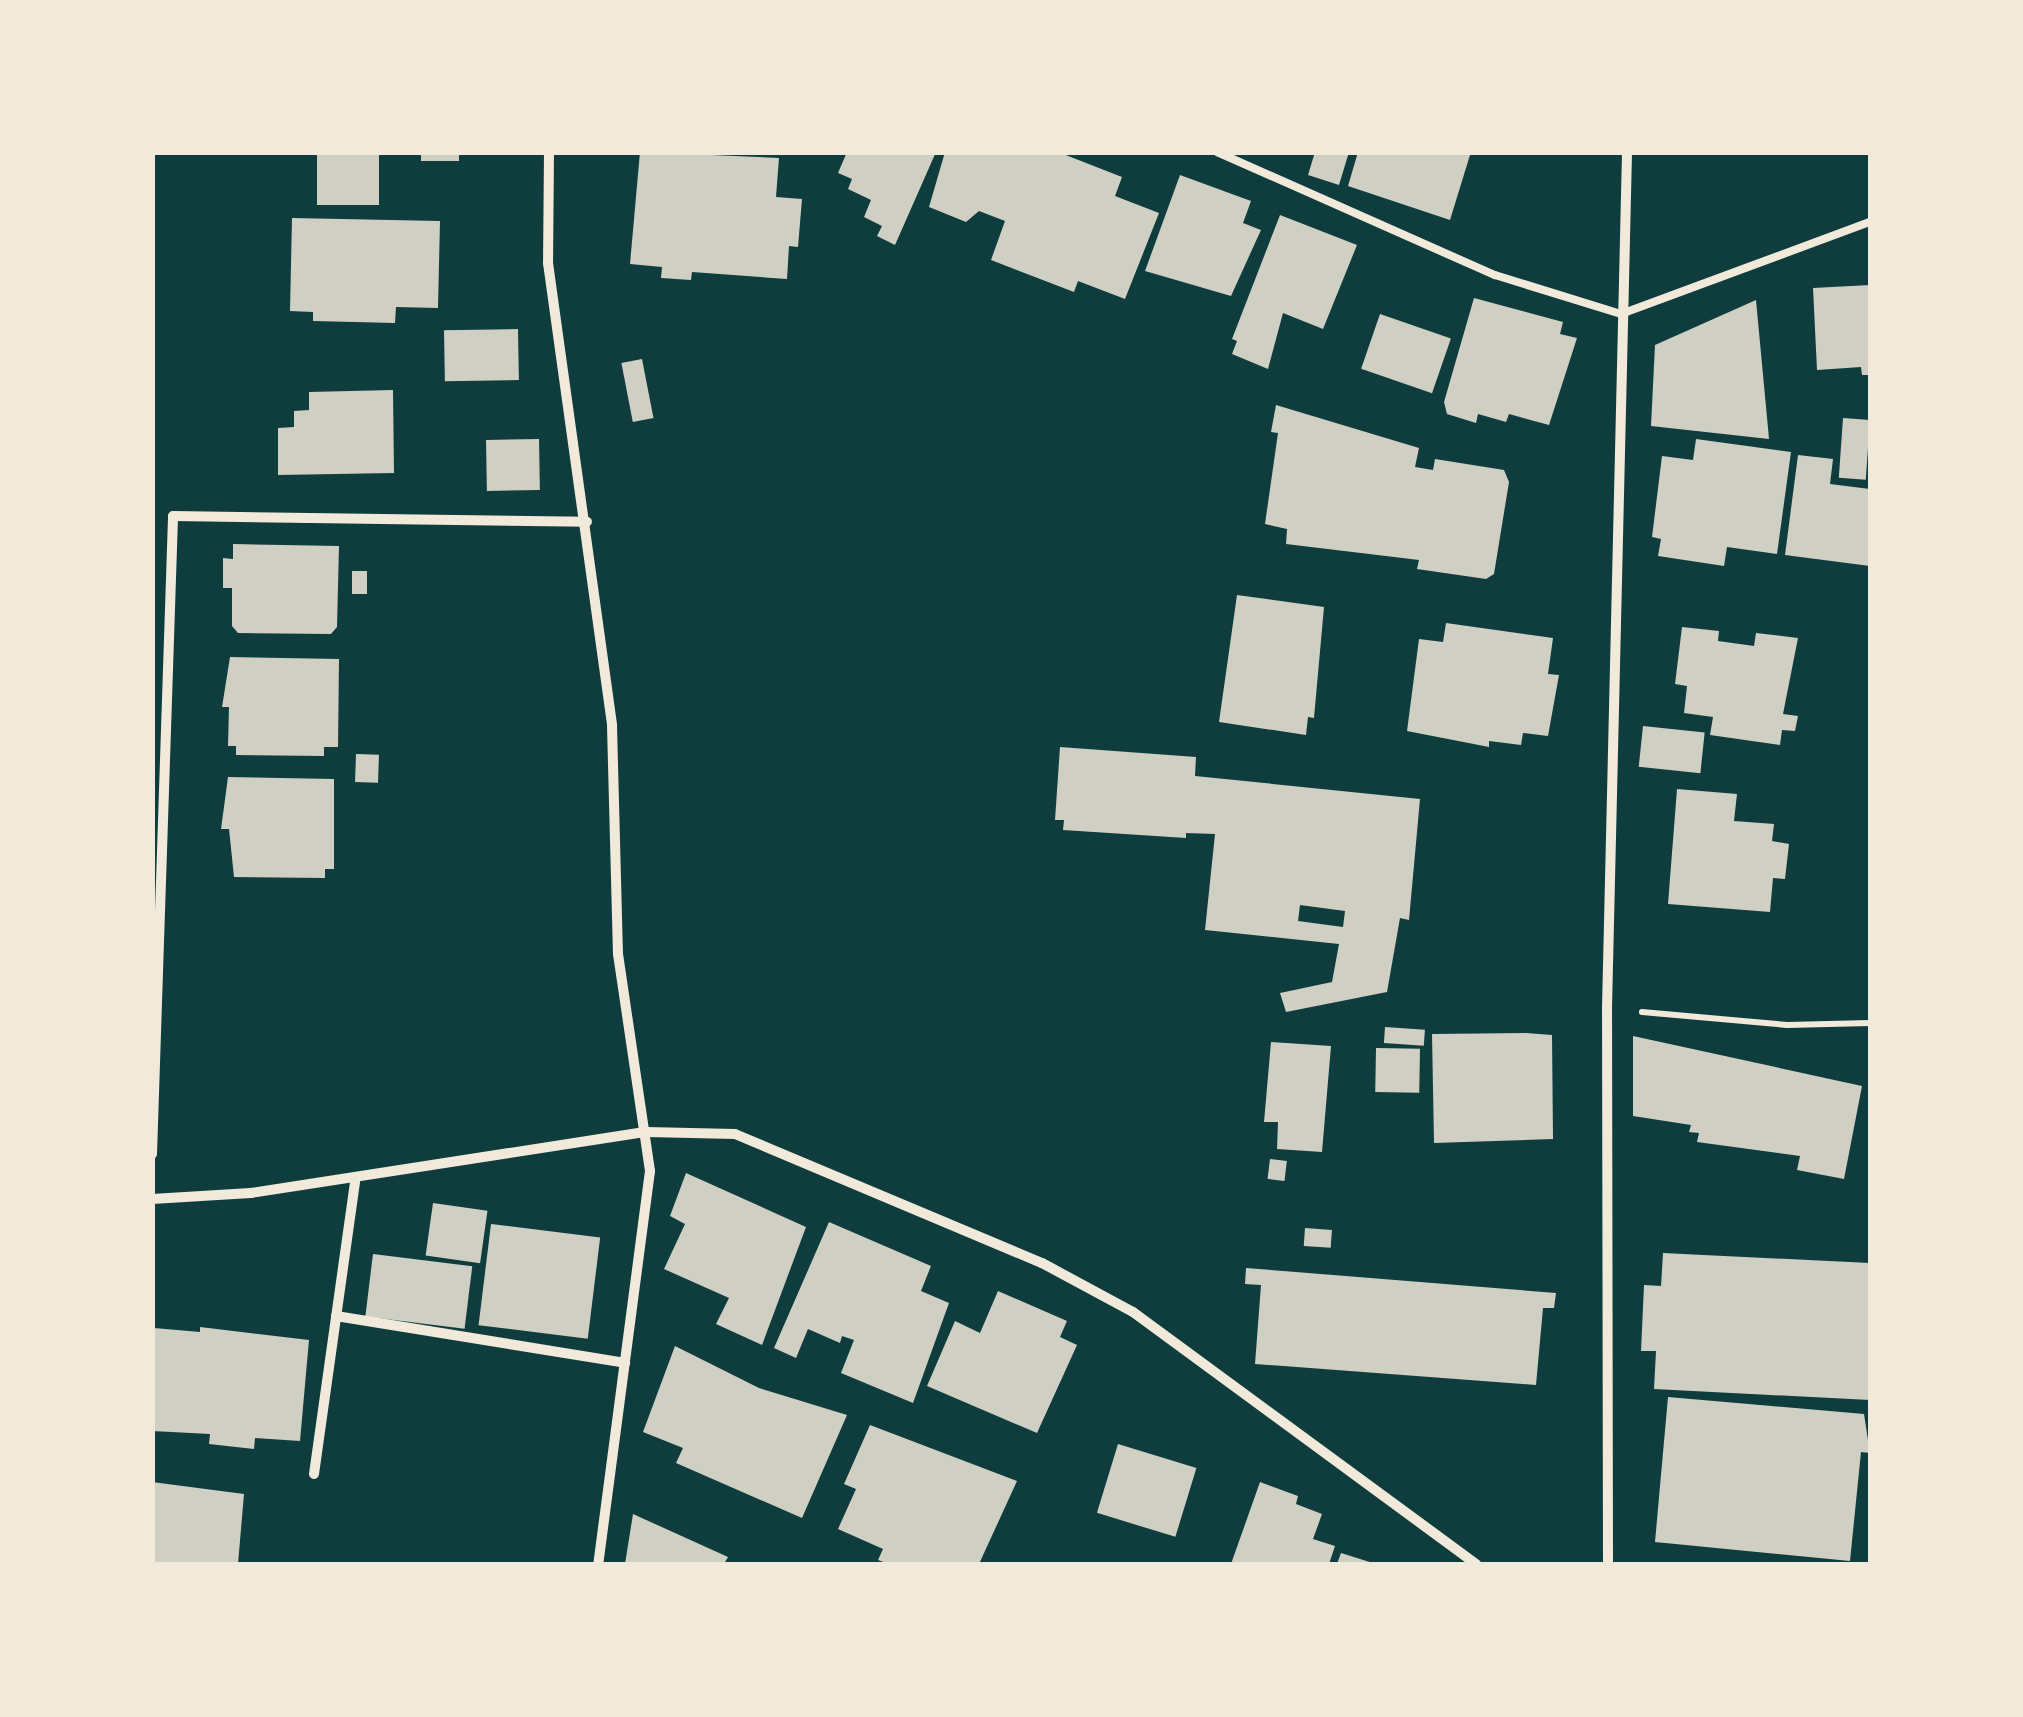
<!DOCTYPE html>
<style>
body{margin:0}
#map{position:relative;width:2023px;height:1717px;overflow:hidden;background:#0f3d3e;font-family:"Golos Text",sans-serif}
div>[style]{position:absolute}
[style*='--x']{left:calc(var(--x)*1px);top:calc(var(--y)*1px);width:calc(var(--w)*1px);rotate:calc(var(--a)*1deg)}
.building>*{inset:0;background:#cfcfc3;transform-origin:0 0}
.path>*{height:6px;margin:-3px;padding:0 3px;transform-origin:3px;border-radius:3px;background:#f1e9da}
.service>*{height:8px;margin:-4px;padding:0 4px;transform-origin:4px;border-radius:4px;background:#f1e9da}
.minor>*{height:10px;margin:-5px;padding:0 5px;transform-origin:5px;border-radius:5px;background:#f1e9da}
span{translate:-50% -50%;white-space:nowrap;text-align:center;line-height:1.15;-webkit-text-stroke:8px #f1e9da;paint-order:stroke}
.frame{position:absolute;inset:0;border:155px solid #f1e9da;pointer-events:none}
</style>
<div id="map">
<div class="building">
<div style="left:317px;top:152px;width:62px;height:53px"></div>
<div style="left:421px;top:152px;width:38px;height:9px"></div>
<div style="clip-path:polygon(640px 152px,779px 158px,776px 197px,802px 199px,798px 247px,789px 246px,787px 279px,692px 272px,691px 280px,661px 278px,662px 267px,630px 264px)"></div>
<div style="clip-path:polygon(847px 152px,936px 152px,895px 245px,877px 236px,882px 226px,864px 217px,871px 200px,848px 189px,852px 179px,838px 173px)"></div>
<div style="clip-path:polygon(945px 152px,1058px 152px,1122px 177px,1115px 196px,1159px 213px,1125px 299px,1078px 281px,1074px 292px,991px 260px,1005px 221px,979px 211px,966px 222px,929px 207px)"></div>
<div style="clip-path:polygon(1315px 152px,1349px 152px,1339px 185px,1308px 175px)"></div>
<div style="clip-path:polygon(1358px 152px,1470px 155px,1450px 220px,1348px 186px)"></div>
<div style="clip-path:polygon(1180px 175px,1251px 201px,1243px 223px,1261px 230px,1231px 296px,1145px 271px)"></div>
<div style="clip-path:polygon(1280px 215px,1357px 245px,1323px 329px,1283px 313px,1268px 369px,1232px 354px,1237px 341px,1232px 339px)"></div>
<div style="clip-path:polygon(292px 218px,440px 221px,438px 308px,396px 307px,395px 323px,313px 321px,313px 312px,290px 311px)"></div>
<div style="clip-path:polygon(1870px 285px,1870px 375px,1862px 375px,1861px 367px,1817px 370px,1813px 288px)"></div>
<div style="clip-path:polygon(1474px 298px,1563px 322px,1560px 334px,1577px 338px,1549px 425px,1509px 414px,1506px 422px,1478px 414px,1476px 423px,1447px 414px,1444px 402px)"></div>
<div style="clip-path:polygon(1756px 300px,1769px 439px,1651px 426px,1655px 345px)"></div>
<div style="left:1380px;top:314px;width:75px;height:58px;rotate:19deg"></div>
<div style="left:518px;top:329px;width:51px;height:74px;rotate:89deg"></div>
<div style="left:642px;top:359px;width:60px;height:21px;rotate:79deg"></div>
<div style="clip-path:polygon(393px 390px,394px 473px,278px 475px,278px 428px,294px 427px,294px 411px,309px 410px,309px 392px)"></div>
<div style="clip-path:polygon(1276px 405px,1419px 448px,1415px 467px,1433px 470px,1435px 459px,1504px 470px,1509px 482px,1494px 574px,1486px 579px,1417px 569px,1419px 560px,1286px 544px,1287px 529px,1265px 524px,1278px 433px,1271px 432px)"></div>
<div style="left:1843px;top:418px;width:27px;height:60px;rotate:4deg"></div>
<div style="left:539px;top:439px;width:51px;height:53px;rotate:89deg"></div>
<div style="clip-path:polygon(1696px 439px,1791px 452px,1777px 554px,1727px 547px,1724px 566px,1658px 556px,1661px 539px,1652px 537px,1662px 456px,1693px 460px)"></div>
<div style="clip-path:polygon(1798px 455px,1833px 459px,1830px 484px,1870px 489px,1870px 566px,1785px 555px)"></div>
<div style="clip-path:polygon(233px 544px,339px 546px,337px 627px,331px 634px,238px 633px,232px 626px,232px 588px,223px 588px,223px 558px,233px 559px)"></div>
<div style="left:352px;top:571px;width:15px;height:23px"></div>
<div style="clip-path:polygon(1237px 595px,1324px 607px,1314px 718px,1308px 717px,1306px 735px,1219px 722px)"></div>
<div style="clip-path:polygon(1446px 623px,1553px 638px,1548px 674px,1559px 675px,1548px 736px,1523px 733px,1521px 745px,1489px 741px,1489px 747px,1407px 731px,1419px 639px,1443px 642px)"></div>
<div style="clip-path:polygon(1682px 627px,1719px 631px,1718px 641px,1754px 646px,1756px 633px,1798px 638px,1783px 714px,1798px 716px,1795px 731px,1782px 730px,1780px 745px,1710px 735px,1713px 717px,1684px 713px,1687px 686px,1675px 684px)"></div>
<div style="clip-path:polygon(230px 657px,339px 659px,338px 747px,324px 747px,324px 756px,236px 755px,236px 746px,228px 746px,229px 707px,222px 707px)"></div>
<div style="left:1643px;top:726px;width:62px;height:41px;rotate:6deg"></div>
<div style="clip-path:polygon(evenodd,1060px 747px,1196px 757px,1195px 776px,1420px 799px,1409px 920px,1400px 918px,1387px 992px,1286px 1012px,1280px 993px,1332px 982px,1339px 944px,1205px 930px,1215px 834px,1186px 833px,1186px 838px,1063px 830px,1064px 820px,1055px 820px,1060px 747px,1300px 905px,1345px 911px,1343px 927px,1298px 921px,1300px 905px)"></div>
<div style="left:356px;top:754px;width:23px;height:28px;rotate:2deg"></div>
<div style="clip-path:polygon(228px 777px,334px 779px,334px 869px,325px 869px,325px 878px,234px 877px,229px 829px,221px 829px)"></div>
<div style="clip-path:polygon(1677px 789px,1737px 794px,1734px 821px,1774px 824px,1772px 841px,1789px 844px,1785px 879px,1773px 878px,1770px 912px,1668px 904px)"></div>
<div style="left:1385px;top:1027px;width:40px;height:16px;rotate:4deg"></div>
<div style="clip-path:polygon(1526px 1033px,1552px 1035px,1553px 1139px,1434px 1143px,1432px 1034px)"></div>
<div style="clip-path:polygon(1633px 1036px,1862px 1086px,1844px 1179px,1797px 1170px,1800px 1156px,1697px 1142px,1699px 1133px,1689px 1132px,1691px 1125px,1633px 1116px)"></div>
<div style="clip-path:polygon(1271px 1042px,1331px 1046px,1322px 1152px,1277px 1149px,1278px 1122px,1264px 1122px)"></div>
<div style="left:1376px;top:1048px;width:44px;height:44px;rotate:1deg"></div>
<div style="left:1270px;top:1159px;width:17px;height:20px;rotate:7deg"></div>
<div style="clip-path:polygon(686px 1173px,806px 1227px,762px 1345px,716px 1324px,729px 1298px,664px 1269px,685px 1224px,670px 1216px)"></div>
<div style="left:433px;top:1203px;width:55px;height:53px;rotate:8deg"></div>
<div style="clip-path:polygon(829px 1222px,931px 1266px,921px 1291px,949px 1303px,913px 1403px,841px 1373px,854px 1340px,842px 1336px,840px 1343px,808px 1329px,796px 1358px,774px 1348px)"></div>
<div style="left:491px;top:1224px;width:110px;height:102px;rotate:7deg"></div>
<div style="left:1305px;top:1228px;width:27px;height:18px;rotate:4deg"></div>
<div style="clip-path:polygon(1663px 1253px,1870px 1263px,1870px 1400px,1654px 1389px,1656px 1351px,1641px 1351px,1644px 1285px,1661px 1286px)"></div>
<div style="left:373px;top:1254px;width:100px;height:63px;rotate:7deg"></div>
<div style="clip-path:polygon(1246px 1268px,1556px 1293px,1554px 1308px,1543px 1308px,1536px 1385px,1255px 1364px,1261px 1285px,1245px 1284px)"></div>
<div style="clip-path:polygon(998px 1291px,1067px 1321px,1060px 1337px,1077px 1345px,1037px 1433px,927px 1386px,955px 1321px,980px 1333px)"></div>
<div style="clip-path:polygon(200px 1327px,309px 1340px,300px 1441px,255px 1438px,254px 1449px,209px 1444px,210px 1434px,152px 1431px,154px 1328px,200px 1332px)"></div>
<div style="clip-path:polygon(675px 1346px,759px 1388px,847px 1415px,802px 1518px,676px 1463px,683px 1448px,643px 1432px)"></div>
<div style="clip-path:polygon(1668px 1397px,1864px 1414px,1870px 1453px,1861px 1452px,1850px 1561px,1655px 1542px)"></div>
<div style="clip-path:polygon(870px 1425px,1017px 1481px,979px 1564px,889px 1564px,878px 1560px,883px 1549px,838px 1529px,856px 1489px,844px 1484px)"></div>
<div style="left:1118px;top:1444px;width:82px;height:72px;rotate:17deg"></div>
<div style="clip-path:polygon(152px 1482px,244px 1494px,238px 1564px,152px 1564px)"></div>
<div style="clip-path:polygon(1260px 1482px,1298px 1496px,1296px 1504px,1322px 1514px,1313px 1539px,1335px 1546px,1329px 1564px,1231px 1564px)"></div>
<div style="clip-path:polygon(633px 1514px,728px 1557px,724px 1564px,625px 1564px)"></div>
<div style="clip-path:polygon(1341px 1553px,1376px 1564px,1337px 1564px)"></div>
</div>
<div class="path">
<div style="--x:1642;--y:1012;--w:146;--a:5.1"></div>
<div style="--x:1787;--y:1025;--w:83;--a:-1.4"></div>
</div>
<div class="service">
<div style="--x:1217;--y:152;--w:304;--a:23.9"></div>
<div style="--x:1495;--y:275;--w:132;--a:17.2"></div>
<div style="--x:1621;--y:314;--w:265;--a:-20.3"></div>
</div>
<div class="minor">
<div style="--x:549;--y:152;--w:111;--a:90.5"></div>
<div style="--x:548;--y:263;--w:467;--a:82.1"></div>
<div style="--x:612;--y:726;--w:228;--a:88.5"></div>
<div style="--x:618;--y:954;--w:219;--a:81.6"></div>
<div style="--x:650;--y:1171;--w:396;--a:97.5"></div>
<div style="--x:152;--y:1154;--w:638;--a:-88.11"></div>
<div style="--x:173;--y:516;--w:414;--a:0.8"></div>
<div style="--x:152;--y:1199;--w:99;--a:-3.5"></div>
<div style="--x:251;--y:1193;--w:400;--a:-8.8"></div>
<div style="--x:646;--y:1132;--w:89;--a:1.3"></div>
<div style="--x:735;--y:1134;--w:333;--a:22.8"></div>
<div style="--x:1042;--y:1263;--w:103;--a:28.3"></div>
<div style="--x:1133;--y:1312;--w:426;--a:36.3"></div>
<div style="--x:336;--y:1316;--w:293;--a:9.2"></div>
<div style="--x:314;--y:1474;--w:300;--a:-82"></div>
<div style="--x:1608;--y:1564;--w:556;--a:-90.1"></div>
<div style="--x:1607;--y:1008;--w:856;--a:-88.66"></div>
</div>
<div class="frame"></div>
</div>
